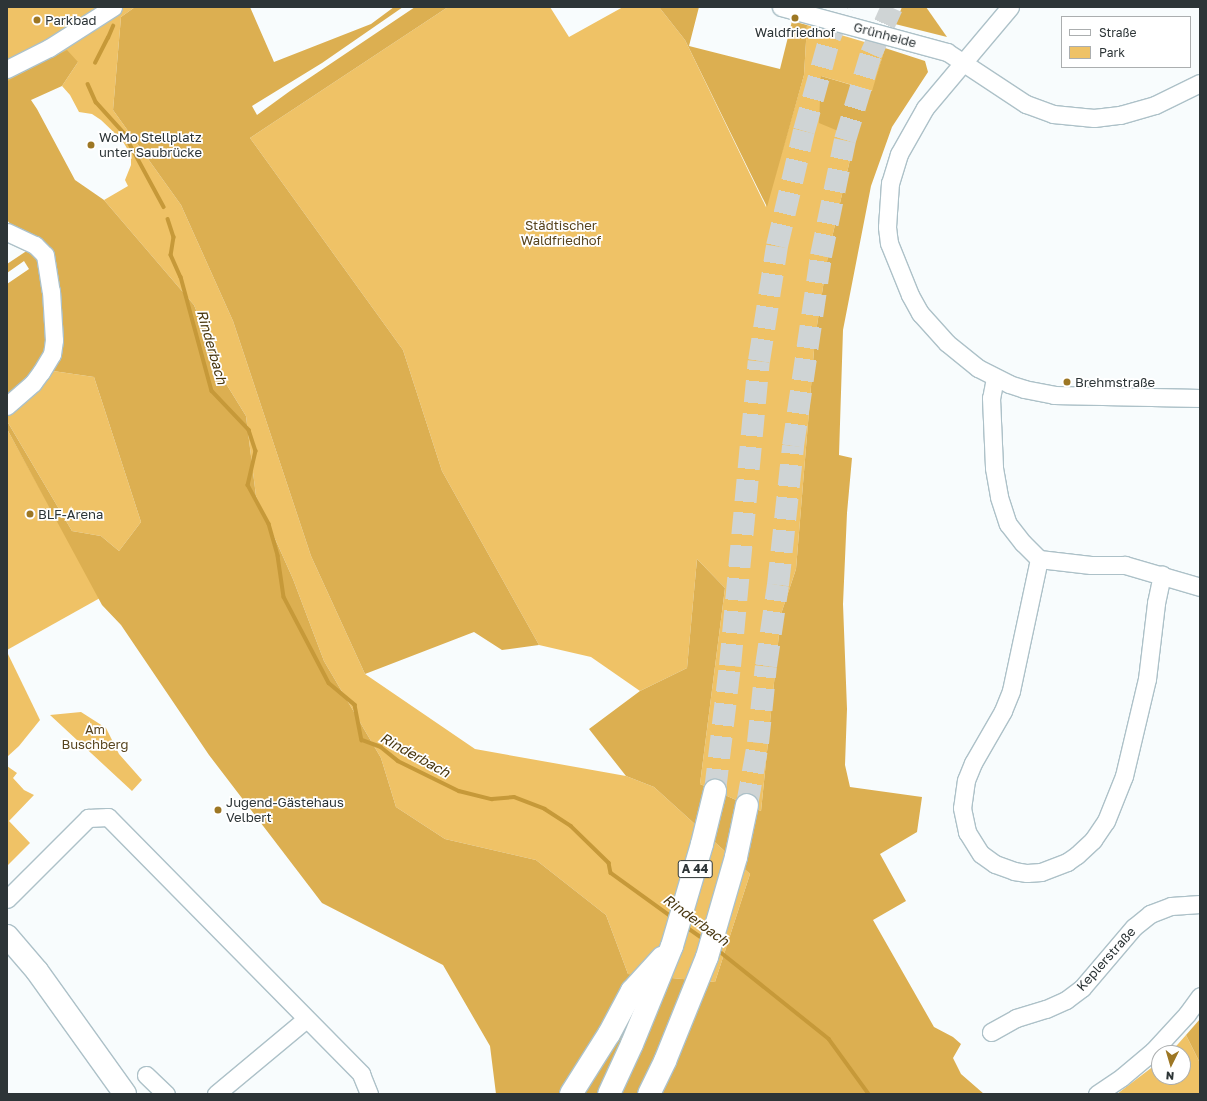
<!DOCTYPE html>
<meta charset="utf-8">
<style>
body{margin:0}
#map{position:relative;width:1207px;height:1101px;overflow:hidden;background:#f8fcfd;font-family:"Golos Text",sans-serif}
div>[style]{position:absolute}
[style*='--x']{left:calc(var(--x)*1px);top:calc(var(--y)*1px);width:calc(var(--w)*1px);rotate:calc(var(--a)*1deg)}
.green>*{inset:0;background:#efc266}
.forest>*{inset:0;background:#dcaf51}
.stream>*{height:3.5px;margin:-1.75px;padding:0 1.75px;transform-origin:1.75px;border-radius:1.75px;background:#c69939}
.highway-tunnel>*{height:22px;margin-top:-11px;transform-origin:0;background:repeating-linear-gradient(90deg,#cfd4d5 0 22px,transparent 0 33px)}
.roads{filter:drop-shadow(1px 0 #adc1c8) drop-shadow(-1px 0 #adc1c8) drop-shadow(0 1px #adc1c8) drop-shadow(0 -1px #adc1c8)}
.minor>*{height:17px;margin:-8.5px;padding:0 8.5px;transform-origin:8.5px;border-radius:8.5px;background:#fff}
.major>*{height:22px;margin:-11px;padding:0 11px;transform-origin:11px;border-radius:11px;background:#fff}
.highway>*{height:22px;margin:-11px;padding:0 11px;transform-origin:11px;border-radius:11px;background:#fff}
.dots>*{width:11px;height:11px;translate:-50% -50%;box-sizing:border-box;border:2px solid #fff;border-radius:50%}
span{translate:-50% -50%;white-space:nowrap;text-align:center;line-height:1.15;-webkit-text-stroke:3.5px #fff;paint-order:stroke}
.shield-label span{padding:1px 3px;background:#fff;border:1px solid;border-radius:3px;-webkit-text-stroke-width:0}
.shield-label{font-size:12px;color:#2d3537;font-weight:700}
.poi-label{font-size:13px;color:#2d3537}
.left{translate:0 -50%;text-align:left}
.street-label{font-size:13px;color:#2d3537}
.park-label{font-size:13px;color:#58441e}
.water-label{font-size:14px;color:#49370f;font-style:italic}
.frame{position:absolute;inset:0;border:8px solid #2d3537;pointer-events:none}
.legend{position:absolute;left:1061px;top:16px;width:130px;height:52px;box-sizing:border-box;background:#fff;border:1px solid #abaeaf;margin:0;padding:5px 7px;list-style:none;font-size:12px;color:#2d3537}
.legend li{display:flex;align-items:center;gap:8px;height:20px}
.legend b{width:20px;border:1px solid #abaeaf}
.north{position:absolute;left:1151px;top:1045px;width:40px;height:40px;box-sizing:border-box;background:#fff;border:1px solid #abaeaf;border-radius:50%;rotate:185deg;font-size:11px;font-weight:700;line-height:16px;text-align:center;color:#2d3537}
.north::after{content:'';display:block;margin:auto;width:14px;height:18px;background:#9d7724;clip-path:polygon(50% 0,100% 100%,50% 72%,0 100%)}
</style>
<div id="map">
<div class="green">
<div style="clip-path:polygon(7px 7px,135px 7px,121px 17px,113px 110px,181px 205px,233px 321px,311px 556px,365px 674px,475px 749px,626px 776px,654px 787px,750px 874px,715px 982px,628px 974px,606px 915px,536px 860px,445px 839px,396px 807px,381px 758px,324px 661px,293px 579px,256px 496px,246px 416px,225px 382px,194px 305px,104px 200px,128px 186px,125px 180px,131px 165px,131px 155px,122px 140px,101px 120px,92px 114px,79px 112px,70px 95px,62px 86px,78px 62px,7px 81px)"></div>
<div style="clip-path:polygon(448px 7px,550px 7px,569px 37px,623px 7px,659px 7px,685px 40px,766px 207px,804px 75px,807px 25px,885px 48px,873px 91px,821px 76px,855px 138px,828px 255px,815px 338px,796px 569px,781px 614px,761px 811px,700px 784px,725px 588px,697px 559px,687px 668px,640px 691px,591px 657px,539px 645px,442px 471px,403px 350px,250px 138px)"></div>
<div style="clip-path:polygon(53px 371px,94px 377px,141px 522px,119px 551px,101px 536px,72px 531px,7px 421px,7px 405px)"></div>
<div style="clip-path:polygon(7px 429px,100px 598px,7px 650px)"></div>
<div style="clip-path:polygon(7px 652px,40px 720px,19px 746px,7px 757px)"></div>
<div style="clip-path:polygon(81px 712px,106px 728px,119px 754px,142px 780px,132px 791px,50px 715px)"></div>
<div style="clip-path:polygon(7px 766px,17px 773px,13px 778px,24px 790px,34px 795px,9px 821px,30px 843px,7px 866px)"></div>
<div style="clip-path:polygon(1186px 1035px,1200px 1063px,1200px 1094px,1117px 1094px,1159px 1062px,1159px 1077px,1183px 1077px,1183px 1053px,1170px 1053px)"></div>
</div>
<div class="forest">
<div style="clip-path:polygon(135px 7px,250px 7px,274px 62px,371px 24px,394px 7px,403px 7px,322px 63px,252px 106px,257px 115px,290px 91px,415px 7px,448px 7px,250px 138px,403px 350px,442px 471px,539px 645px,502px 650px,474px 632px,365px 674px,311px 556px,233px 321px,181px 205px,113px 110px,121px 17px)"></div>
<div style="clip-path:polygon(659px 7px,699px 7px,689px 46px,780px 69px,792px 21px,807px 25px,804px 75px,767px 207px,685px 40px)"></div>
<div style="clip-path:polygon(902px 7px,926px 7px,947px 37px,895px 24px)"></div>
<div style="clip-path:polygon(885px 48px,925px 61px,928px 72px,892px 127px,871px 186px,843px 330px,839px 455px,852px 458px,847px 513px,843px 604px,847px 709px,845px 765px,850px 787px,922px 797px,917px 832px,880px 854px,906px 901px,873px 920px,934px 1027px,953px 1037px,961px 1044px,953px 1058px,961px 1074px,984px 1094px,496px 1094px,490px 1046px,443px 965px,322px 903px,209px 755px,121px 625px,102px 605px,7px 429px,7px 421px,72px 531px,101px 536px,119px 551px,141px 522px,94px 377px,53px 371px,36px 377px,7px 395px,7px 284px,29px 269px,24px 261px,7px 273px,7px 264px,31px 248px,7px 220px,7px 81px,67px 50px,78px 62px,62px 86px,31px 100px,37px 109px,75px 180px,104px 200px,194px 305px,225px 382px,246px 416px,256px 496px,293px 579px,324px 661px,381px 758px,396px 807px,445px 839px,536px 860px,606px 915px,628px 974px,715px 982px,750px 874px,654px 787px,626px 776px,589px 729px,640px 691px,687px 668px,697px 559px,725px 588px,700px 784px,761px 811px,781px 614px,796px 569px,815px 338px,828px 255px,855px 138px,819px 123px,821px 76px,872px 91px)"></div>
<div style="clip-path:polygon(1200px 1019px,1200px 1063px,1186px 1035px)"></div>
</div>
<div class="stream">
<div style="--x:95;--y:63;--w:28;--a:-63"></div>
<div style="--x:108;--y:38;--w:13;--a:-67"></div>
<div style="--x:88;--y:84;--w:20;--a:66"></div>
<div style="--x:96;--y:102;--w:42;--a:47.9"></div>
<div style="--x:124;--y:133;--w:84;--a:61.6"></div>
<div style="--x:168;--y:219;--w:19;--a:72"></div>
<div style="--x:174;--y:237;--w:18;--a:99"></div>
<div style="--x:171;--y:255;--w:24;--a:66"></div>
<div style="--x:181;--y:277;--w:118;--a:74.8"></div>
<div style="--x:212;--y:391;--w:54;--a:46.5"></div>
<div style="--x:249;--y:430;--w:22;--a:72"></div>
<div style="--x:256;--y:451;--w:35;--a:103"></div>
<div style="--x:248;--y:485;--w:44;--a:61.7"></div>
<div style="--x:269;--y:524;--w:33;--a:74"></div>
<div style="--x:278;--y:556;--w:41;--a:81.7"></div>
<div style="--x:284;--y:597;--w:97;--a:62.4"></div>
<div style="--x:329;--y:683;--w:34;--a:40"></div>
<div style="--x:355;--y:705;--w:36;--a:79"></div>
<div style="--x:362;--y:740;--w:20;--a:20"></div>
<div style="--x:381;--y:747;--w:22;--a:39"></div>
<div style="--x:398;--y:761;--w:68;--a:26.2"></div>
<div style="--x:459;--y:791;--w:34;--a:14"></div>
<div style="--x:492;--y:799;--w:22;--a:-5"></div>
<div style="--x:514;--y:797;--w:33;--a:21"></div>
<div style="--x:545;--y:809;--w:31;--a:33"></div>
<div style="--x:571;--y:826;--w:53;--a:44.2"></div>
<div style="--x:609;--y:863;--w:10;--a:79"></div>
<div style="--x:611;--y:873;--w:75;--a:35.8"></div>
<div style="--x:685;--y:926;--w:24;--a:35"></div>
<div style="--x:718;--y:950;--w:142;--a:38.7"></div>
<div style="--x:829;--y:1039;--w:68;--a:54"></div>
</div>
<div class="highway-tunnel">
<div style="--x:715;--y:791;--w:126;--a:-83.2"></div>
<div style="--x:730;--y:666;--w:306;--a:-84.6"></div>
<div style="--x:759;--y:361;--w:116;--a:-81.1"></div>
<div style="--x:777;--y:246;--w:118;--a:-76.8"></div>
<div style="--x:804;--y:131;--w:98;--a:-74.5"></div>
<div style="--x:830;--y:37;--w:33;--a:-67"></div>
<div style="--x:747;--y:805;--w:63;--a:-79.9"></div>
<div style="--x:758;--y:743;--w:77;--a:-84.1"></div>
<div style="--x:766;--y:666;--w:82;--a:-81.6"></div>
<div style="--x:778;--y:585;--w:140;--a:-83.8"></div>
<div style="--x:793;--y:446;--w:192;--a:-81.6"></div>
<div style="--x:821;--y:256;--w:118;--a:-78.3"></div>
<div style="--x:845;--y:140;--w:90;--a:-73.2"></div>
<div style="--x:871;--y:54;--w:51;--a:-65.9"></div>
</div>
<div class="roads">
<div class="minor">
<div style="--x:781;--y:7;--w:172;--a:15.2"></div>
<div style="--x:947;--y:52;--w:95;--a:33.4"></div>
<div style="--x:1026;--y:104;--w:29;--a:20"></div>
<div style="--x:1053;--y:114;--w:41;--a:5.6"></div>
<div style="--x:1094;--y:118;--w:26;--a:-7"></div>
<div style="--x:1120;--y:115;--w:36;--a:-16"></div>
<div style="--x:1155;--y:105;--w:50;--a:-26.1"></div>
<div style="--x:1010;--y:7;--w:132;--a:130.1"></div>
<div style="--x:925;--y:108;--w:53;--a:119.5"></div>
<div style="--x:899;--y:154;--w:30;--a:107"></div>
<div style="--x:890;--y:183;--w:44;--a:93.9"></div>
<div style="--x:887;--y:227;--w:16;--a:83"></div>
<div style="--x:889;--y:243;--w:56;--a:68"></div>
<div style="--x:910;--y:295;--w:21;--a:61"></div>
<div style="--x:920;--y:313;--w:40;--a:48"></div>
<div style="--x:947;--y:343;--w:40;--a:39"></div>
<div style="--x:978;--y:368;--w:35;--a:27"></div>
<div style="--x:1009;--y:384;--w:16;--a:18"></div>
<div style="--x:1024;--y:389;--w:31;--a:11"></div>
<div style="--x:1054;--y:395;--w:146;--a:1.2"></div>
<div style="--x:7;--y:69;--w:47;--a:-26.6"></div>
<div style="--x:49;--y:48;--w:76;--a:-32.6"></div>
<div style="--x:7;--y:232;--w:31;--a:25"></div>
<div style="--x:35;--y:245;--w:14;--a:45"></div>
<div style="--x:45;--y:255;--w:36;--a:81"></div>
<div style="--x:51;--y:291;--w:49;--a:86.5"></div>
<div style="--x:54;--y:340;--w:14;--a:98"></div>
<div style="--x:52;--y:354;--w:21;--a:121"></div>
<div style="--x:41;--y:372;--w:14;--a:126"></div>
<div style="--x:33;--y:383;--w:35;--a:139"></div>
<div style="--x:995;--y:378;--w:20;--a:101"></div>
<div style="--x:991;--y:398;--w:70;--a:87.5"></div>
<div style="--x:994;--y:468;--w:29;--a:80"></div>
<div style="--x:999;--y:497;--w:28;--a:72"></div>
<div style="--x:1008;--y:524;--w:24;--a:52"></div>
<div style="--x:1023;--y:543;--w:23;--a:45"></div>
<div style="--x:1039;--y:559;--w:52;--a:6.6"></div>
<div style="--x:1091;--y:565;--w:34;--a:0"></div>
<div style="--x:1125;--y:565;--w:78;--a:16.3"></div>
<div style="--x:1039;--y:559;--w:135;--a:102"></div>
<div style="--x:1011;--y:691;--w:22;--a:112"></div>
<div style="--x:1003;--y:711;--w:60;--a:120"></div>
<div style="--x:973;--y:763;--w:18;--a:112"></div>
<div style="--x:966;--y:780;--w:28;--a:98"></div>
<div style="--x:962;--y:808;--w:25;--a:78"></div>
<div style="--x:967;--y:832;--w:26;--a:58"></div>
<div style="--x:981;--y:854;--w:17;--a:36"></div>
<div style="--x:995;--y:864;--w:20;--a:20"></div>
<div style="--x:1014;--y:871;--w:13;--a:9"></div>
<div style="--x:1027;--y:873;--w:14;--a:-4"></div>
<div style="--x:1041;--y:872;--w:28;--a:-21"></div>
<div style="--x:1067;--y:862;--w:12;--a:-35"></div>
<div style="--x:1077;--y:855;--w:22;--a:-43"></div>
<div style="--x:1093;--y:840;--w:23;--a:-56"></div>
<div style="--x:1106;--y:821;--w:48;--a:-68.2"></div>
<div style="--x:1124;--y:776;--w:100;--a:-76.7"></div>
<div style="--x:1147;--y:679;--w:77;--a:-83.2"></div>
<div style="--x:1156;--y:603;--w:29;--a:-78"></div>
<div style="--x:7;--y:899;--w:115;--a:-45"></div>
<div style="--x:88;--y:818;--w:20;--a:-3"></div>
<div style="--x:108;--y:817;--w:361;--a:45.4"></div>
<div style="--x:361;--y:1074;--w:22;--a:68"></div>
<div style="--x:991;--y:1032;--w:29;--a:-29"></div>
<div style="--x:1016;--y:1018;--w:31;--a:-17"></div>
<div style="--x:1046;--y:1009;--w:22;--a:-24"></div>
<div style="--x:1066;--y:1000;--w:20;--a:-37"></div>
<div style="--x:1082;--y:988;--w:80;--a:-49.6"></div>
<div style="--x:1134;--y:927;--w:21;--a:-39"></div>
<div style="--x:1150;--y:914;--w:22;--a:-21"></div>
<div style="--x:1171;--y:906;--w:29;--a:-4"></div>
<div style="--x:146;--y:1075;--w:28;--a:44"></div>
<div style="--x:216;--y:1094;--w:117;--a:-39.8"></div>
<div style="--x:1097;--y:1094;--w:30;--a:-34"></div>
<div style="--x:1122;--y:1077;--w:40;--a:-40"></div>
<div style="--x:1153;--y:1051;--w:50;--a:-47.4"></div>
<div style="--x:1187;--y:1014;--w:22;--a:-54"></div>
</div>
<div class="major">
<div style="--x:7;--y:936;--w:46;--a:49.4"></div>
<div style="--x:37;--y:971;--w:151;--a:54.4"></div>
</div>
<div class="highway">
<div style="--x:571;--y:1094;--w:71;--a:-57.7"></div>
<div style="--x:609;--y:1034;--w:49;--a:-61.9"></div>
<div style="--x:632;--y:991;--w:45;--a:-47.7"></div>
<div style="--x:609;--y:1094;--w:55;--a:-65.3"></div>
<div style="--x:632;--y:1044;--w:106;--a:-67.8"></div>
<div style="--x:672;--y:946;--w:106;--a:-73.6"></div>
<div style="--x:702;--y:844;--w:55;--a:-76.2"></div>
<div style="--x:649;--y:1094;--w:37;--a:-64"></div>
<div style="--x:665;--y:1061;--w:112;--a:-68"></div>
<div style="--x:707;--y:957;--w:104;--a:-73.8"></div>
<div style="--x:736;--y:857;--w:53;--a:-78.1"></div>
</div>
</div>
<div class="dots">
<div style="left:795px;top:18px;background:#9d7724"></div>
<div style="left:37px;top:20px;background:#9d7724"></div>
<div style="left:91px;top:145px;background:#9d7724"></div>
<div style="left:1067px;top:382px;background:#9d7724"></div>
<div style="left:30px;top:514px;background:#9d7724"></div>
<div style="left:218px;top:810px;background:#9d7724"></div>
</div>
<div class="shield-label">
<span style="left:695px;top:869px">A 44</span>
</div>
<div class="poi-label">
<span class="left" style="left:45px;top:20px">Parkbad</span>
<span style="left:795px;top:32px">Waldfriedhof</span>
<span class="left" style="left:99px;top:145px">WoMo Stellplatz<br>unter Saubrücke</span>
<span class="left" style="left:1075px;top:382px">Brehmstraße</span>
<span class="left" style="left:38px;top:514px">BLF-Arena</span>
<span class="left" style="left:226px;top:810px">Jugend-Gästehaus<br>Velbert</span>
</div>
<div class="street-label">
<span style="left:885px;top:35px;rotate:15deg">Grünheide</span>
<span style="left:1106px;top:959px;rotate:-48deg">Keplerstraße</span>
</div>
<div class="park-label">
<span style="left:561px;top:233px">Städtischer<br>Waldfriedhof</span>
<span style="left:95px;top:737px">Am<br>Buschberg</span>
</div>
<div class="water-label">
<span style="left:212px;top:347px;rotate:74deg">Rinderbach</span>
<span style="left:415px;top:755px;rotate:29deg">Rinderbach</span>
<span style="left:696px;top:920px;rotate:36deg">Rinderbach</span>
</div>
<div class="frame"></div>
<ul class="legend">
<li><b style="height:5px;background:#fff"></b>Straße</li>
<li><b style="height:11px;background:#efc266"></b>Park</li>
</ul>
<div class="north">N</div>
</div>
